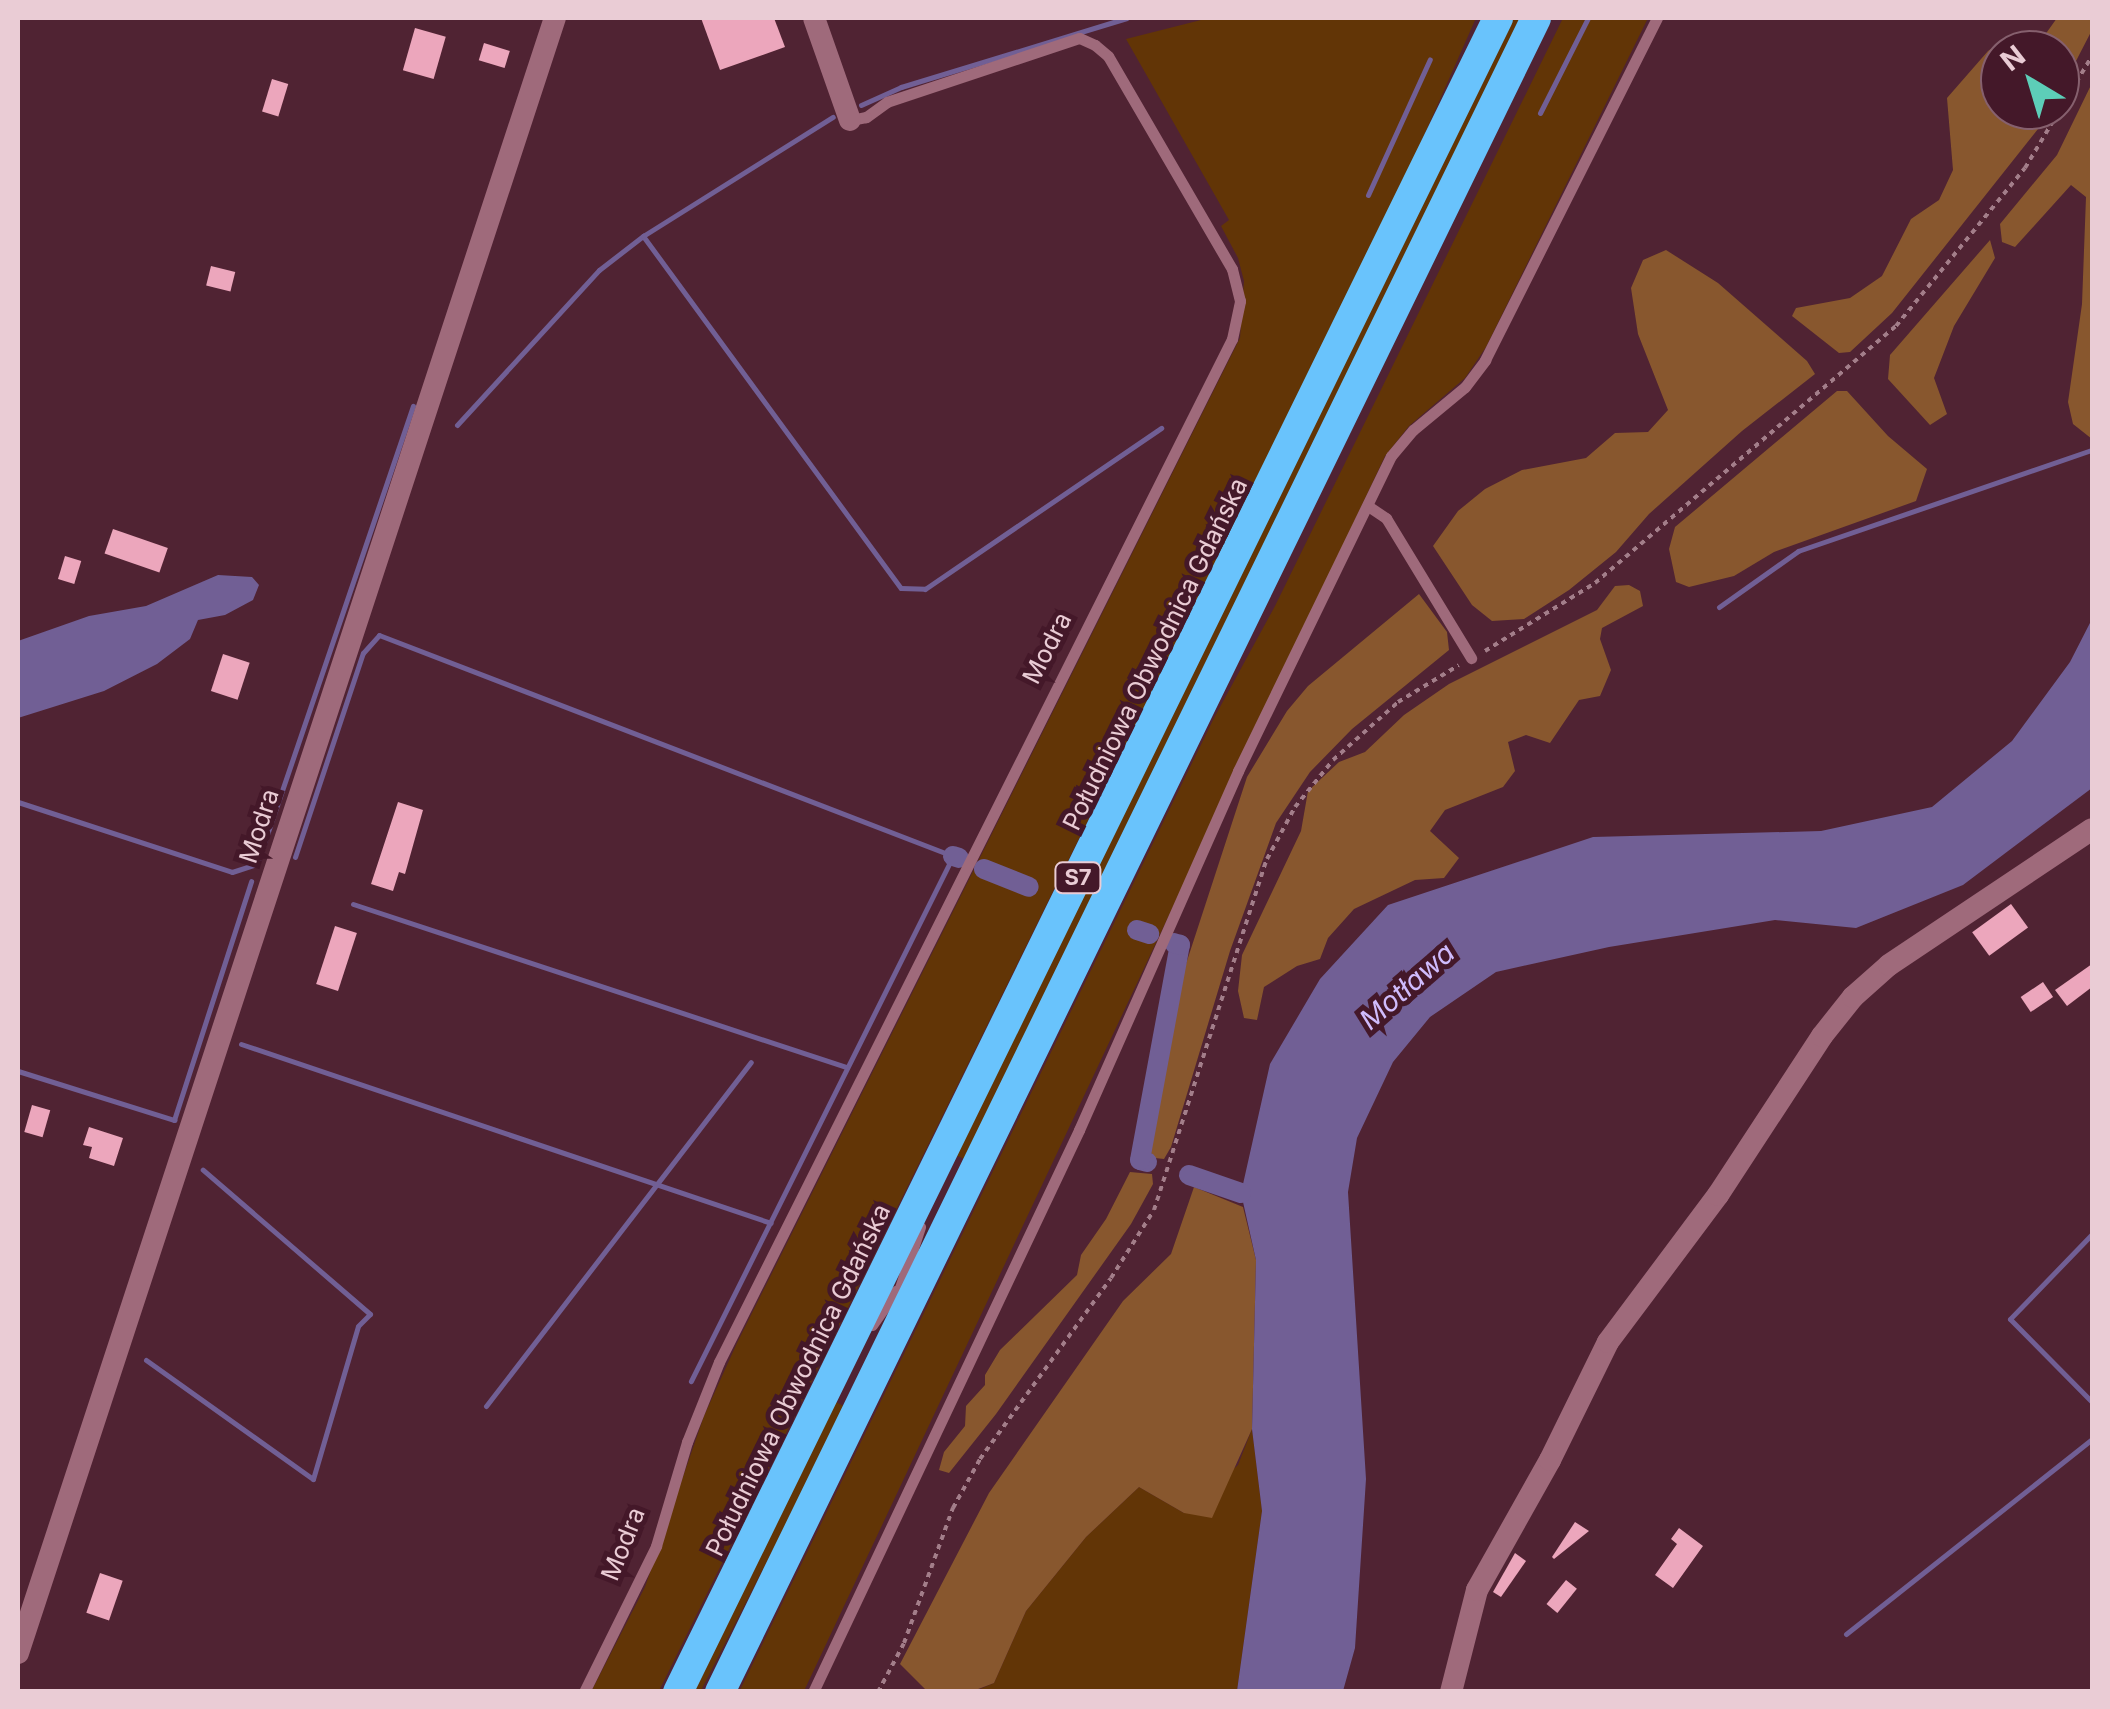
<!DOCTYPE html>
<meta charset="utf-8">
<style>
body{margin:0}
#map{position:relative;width:2110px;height:1709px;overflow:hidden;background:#502333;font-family:Inter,sans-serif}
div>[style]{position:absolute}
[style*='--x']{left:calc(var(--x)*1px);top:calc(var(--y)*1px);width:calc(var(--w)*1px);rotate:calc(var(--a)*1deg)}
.green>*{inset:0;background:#623506;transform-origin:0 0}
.forest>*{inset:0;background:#88572e}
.water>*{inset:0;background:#715f95}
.stream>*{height:5px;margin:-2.5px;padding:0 2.5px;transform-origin:2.5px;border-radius:2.5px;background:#715f95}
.canal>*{height:20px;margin:-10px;padding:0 10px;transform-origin:10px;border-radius:10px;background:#715f95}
.building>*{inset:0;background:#eca6bc;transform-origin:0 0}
.path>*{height:4px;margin-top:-2px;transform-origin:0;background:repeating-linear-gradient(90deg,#a37e8a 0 5px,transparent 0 10px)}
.service>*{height:11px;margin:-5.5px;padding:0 5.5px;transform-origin:5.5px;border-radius:5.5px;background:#9f6a7b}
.minor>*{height:22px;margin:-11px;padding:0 11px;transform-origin:11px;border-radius:11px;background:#9f6a7b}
.motorway>*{height:30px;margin:-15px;padding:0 15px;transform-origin:15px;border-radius:15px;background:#69c3fc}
span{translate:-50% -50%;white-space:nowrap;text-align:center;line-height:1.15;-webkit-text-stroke:10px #441829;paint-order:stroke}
.shield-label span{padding:2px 8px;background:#441829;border:2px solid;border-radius:8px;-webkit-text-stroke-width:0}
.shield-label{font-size:22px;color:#eaccd5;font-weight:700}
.street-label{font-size:25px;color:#eaccd5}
.water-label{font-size:28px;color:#d0bcfd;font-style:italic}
.frame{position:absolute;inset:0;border:20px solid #eaccd5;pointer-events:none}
.north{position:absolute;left:1980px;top:30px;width:100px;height:100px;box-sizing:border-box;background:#441829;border:2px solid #86606e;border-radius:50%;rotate:322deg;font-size:28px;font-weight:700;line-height:40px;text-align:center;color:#eaccd5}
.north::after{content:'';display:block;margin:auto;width:35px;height:45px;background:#5dceb8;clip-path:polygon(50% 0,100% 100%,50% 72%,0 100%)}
</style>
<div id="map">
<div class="green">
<div style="clip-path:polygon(1209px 18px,1476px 18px,1410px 167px,659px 1691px,591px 1692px,645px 1587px,704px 1416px,737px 1343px,1240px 338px,1244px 281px,1238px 258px,1221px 226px,1229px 220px,1126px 39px)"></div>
<div style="clip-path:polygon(1512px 18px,1524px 18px,967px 1160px,955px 1155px)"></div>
<div style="clip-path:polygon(1563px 18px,1648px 18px,1486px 347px,1465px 378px,1409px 426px,1385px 456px,804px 1691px,739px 1692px,1214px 718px,1275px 606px)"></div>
<div style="left:834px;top:1401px;width:13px;height:324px;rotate:27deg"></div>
<div style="clip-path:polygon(1252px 1429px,1262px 1511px,1237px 1691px,973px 1692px,994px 1683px,1026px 1611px,1086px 1537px,1139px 1487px,1184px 1513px,1238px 1465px)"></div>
</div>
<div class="forest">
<div style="clip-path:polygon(2057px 18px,2092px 18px,2092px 30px,2060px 92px,2060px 50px,2000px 50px,2000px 110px,2050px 110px,2038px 129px,1892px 313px,1850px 352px,1839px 353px,1792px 316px,1796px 308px,1850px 298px,1882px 276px,1911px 219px,1939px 200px,1953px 170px,1947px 98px,1988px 51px,2010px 35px,2042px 39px)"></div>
<div style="clip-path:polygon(2092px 83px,2092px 439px,2073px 424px,2068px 402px,2082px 304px,2086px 197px,2071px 185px,2015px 247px,2002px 242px,2000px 224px,2057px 155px)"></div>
<div style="clip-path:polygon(1990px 240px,1995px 258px,1954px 326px,1934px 378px,1947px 414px,1930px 425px,1888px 379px,1890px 355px)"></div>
<div style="clip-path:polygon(1666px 250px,1718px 283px,1807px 361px,1815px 374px,1742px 431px,1649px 514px,1616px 552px,1569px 590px,1524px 619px,1492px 621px,1472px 605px,1433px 546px,1458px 511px,1485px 489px,1522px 470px,1586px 458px,1615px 433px,1648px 432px,1668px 410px,1638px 334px,1631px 288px,1643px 260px)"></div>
<div style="clip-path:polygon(1837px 391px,1847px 391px,1888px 436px,1927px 469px,1916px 501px,1774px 552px,1734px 576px,1689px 587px,1676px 582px,1669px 549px,1675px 527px)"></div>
<div style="clip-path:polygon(1629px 585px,1640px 591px,1643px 606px,1602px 628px,1600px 639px,1611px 670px,1600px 696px,1579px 700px,1550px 743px,1526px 735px,1508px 742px,1515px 771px,1503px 787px,1445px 810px,1430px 831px,1459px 858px,1444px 878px,1415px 880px,1354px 909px,1328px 938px,1320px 959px,1297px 966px,1264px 987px,1257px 1020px,1244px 1018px,1238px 991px,1242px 955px,1301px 831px,1308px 791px,1339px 762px,1365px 752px,1404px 715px,1449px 684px,1597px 610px,1615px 586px)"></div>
<div style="clip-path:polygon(1419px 594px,1447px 632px,1449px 650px,1352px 729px,1310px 772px,1276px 823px,1230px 951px,1171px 1147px,1164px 1159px,1155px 1158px,1147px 1148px,1148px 1135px,1184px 970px,1247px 777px,1287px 711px,1308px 686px)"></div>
<div style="clip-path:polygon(1130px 1172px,1152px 1174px,1153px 1184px,1131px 1224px,996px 1414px,949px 1473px,939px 1470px,944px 1452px,965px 1426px,966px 1406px,985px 1385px,985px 1375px,1000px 1350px,1077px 1275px,1081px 1255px,1106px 1219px)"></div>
<div style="clip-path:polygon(1194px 1187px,1243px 1207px,1256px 1260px,1252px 1429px,1212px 1518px,1184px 1513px,1139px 1487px,1086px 1537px,1026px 1611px,994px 1683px,973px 1691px,927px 1691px,900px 1664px,989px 1493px,1123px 1301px,1171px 1254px)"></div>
</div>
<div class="water">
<div style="clip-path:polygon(218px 575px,252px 577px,259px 585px,253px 600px,225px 615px,198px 620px,190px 639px,157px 664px,104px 691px,18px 718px,18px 641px,89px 616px,146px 606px)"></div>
<div style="clip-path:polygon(2092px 619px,2092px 788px,1963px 885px,1856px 928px,1775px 920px,1609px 947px,1496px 972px,1430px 1017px,1393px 1062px,1357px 1138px,1348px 1192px,1366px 1479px,1355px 1648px,1343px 1691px,1237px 1691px,1262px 1511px,1252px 1429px,1256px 1260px,1241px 1193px,1270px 1064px,1320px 979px,1388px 905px,1593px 837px,1821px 831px,1932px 807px,2012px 741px,2070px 662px)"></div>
</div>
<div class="stream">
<div style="--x:861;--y:105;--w:44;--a:-24.2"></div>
<div style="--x:901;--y:87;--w:236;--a:-17"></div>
<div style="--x:1540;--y:113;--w:106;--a:-63.2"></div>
<div style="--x:1368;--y:195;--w:149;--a:-65.5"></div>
<div style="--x:643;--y:236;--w:436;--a:53.8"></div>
<div style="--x:901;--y:588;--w:24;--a:2"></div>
<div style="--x:925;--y:589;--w:286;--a:-34.3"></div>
<div style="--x:457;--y:425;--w:210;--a:-47.5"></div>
<div style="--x:599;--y:270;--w:56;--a:-37.7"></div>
<div style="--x:643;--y:236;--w:224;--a:-32.1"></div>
<div style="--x:1719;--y:607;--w:97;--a:-35.3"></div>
<div style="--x:1798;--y:551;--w:311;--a:-19"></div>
<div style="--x:18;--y:802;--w:225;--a:18.1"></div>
<div style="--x:232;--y:872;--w:26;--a:-18"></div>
<div style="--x:257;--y:864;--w:484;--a:-71.2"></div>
<div style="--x:295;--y:857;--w:215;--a:-71.6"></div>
<div style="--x:363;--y:653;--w:24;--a:-48"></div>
<div style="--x:379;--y:635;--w:615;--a:21.06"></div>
<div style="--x:953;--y:856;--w:587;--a:116.52"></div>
<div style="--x:353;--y:904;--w:519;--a:18.3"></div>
<div style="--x:241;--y:1044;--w:559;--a:18.66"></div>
<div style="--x:18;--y:1071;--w:164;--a:17.4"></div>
<div style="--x:174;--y:1120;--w:251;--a:-72.1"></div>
<div style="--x:2092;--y:1234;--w:118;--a:134"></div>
<div style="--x:2010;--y:1319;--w:117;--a:45.3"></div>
<div style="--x:146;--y:1360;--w:205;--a:35.5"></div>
<div style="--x:313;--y:1479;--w:159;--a:-73.6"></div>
<div style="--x:358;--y:1326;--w:17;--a:-45"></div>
<div style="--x:370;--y:1314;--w:221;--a:-139.2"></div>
<div style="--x:486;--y:1406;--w:434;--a:-52.4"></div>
<div style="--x:1846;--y:1634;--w:314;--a:-38.4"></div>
</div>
<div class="canal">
<div style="--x:953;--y:856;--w:6;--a:18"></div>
<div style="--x:984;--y:869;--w:48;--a:21.8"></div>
<div style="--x:1137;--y:930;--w:13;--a:18"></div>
<div style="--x:1147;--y:1162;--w:7;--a:-164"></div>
<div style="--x:1140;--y:1160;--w:219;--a:-79.5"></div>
<div style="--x:1180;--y:945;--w:6;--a:-162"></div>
<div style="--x:1189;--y:1175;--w:55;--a:19.1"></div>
</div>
<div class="building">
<div style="clip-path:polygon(701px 18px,774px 18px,785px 47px,720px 70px)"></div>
<div style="left:415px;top:28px;width:32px;height:44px;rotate:16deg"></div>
<div style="left:484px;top:43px;width:27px;height:18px;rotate:17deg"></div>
<div style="left:272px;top:79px;width:17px;height:34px;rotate:17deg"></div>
<div style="left:211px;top:266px;width:25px;height:20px;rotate:14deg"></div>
<div style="left:113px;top:529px;width:58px;height:26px;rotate:19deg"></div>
<div style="left:65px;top:556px;width:17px;height:24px;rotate:17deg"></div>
<div style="left:223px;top:654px;width:28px;height:39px;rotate:18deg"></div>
<div style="clip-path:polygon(398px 802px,423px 810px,405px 874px,399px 872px,393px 891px,371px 884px)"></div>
<div style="left:2011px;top:904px;width:29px;height:48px;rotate:54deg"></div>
<div style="left:335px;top:926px;width:23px;height:61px;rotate:18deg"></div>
<div style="clip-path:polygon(2092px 964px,2092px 987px,2067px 1006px,2055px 990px)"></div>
<div style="left:2043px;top:982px;width:18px;height:27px;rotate:56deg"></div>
<div style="left:32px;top:1105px;width:19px;height:28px;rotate:16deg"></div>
<div style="clip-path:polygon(89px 1127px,123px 1138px,114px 1166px,89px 1158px,92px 1147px,83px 1145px)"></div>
<div style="clip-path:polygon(1575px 1522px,1589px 1531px,1554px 1559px,1552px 1557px)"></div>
<div style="clip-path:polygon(1679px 1528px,1703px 1546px,1673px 1588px,1655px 1575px,1677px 1544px,1671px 1539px)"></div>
<div style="clip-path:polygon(1515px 1553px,1526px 1561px,1501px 1597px,1493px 1592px)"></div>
<div style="left:100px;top:1573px;width:24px;height:42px;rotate:19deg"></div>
<div style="left:1566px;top:1580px;width:14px;height:31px;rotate:39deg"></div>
</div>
<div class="path">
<div style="--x:1485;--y:651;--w:129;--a:-31.7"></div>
<div style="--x:1595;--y:583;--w:396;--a:-40.5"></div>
<div style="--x:1896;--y:326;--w:204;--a:-50.8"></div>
<div style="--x:2025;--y:168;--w:131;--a:-59.1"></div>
<div style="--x:878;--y:1692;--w:55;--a:-62"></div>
<div style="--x:904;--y:1643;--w:144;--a:-70.1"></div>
<div style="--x:953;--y:1508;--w:56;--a:-61.1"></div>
<div style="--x:980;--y:1459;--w:223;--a:-54.1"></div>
<div style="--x:1111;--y:1278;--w:80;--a:-57.7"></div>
<div style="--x:1154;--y:1210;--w:369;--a:-72.2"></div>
<div style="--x:1267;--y:859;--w:59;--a:-61.7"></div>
<div style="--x:1295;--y:807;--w:60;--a:-51"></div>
<div style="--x:1333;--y:760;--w:87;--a:-41.7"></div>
<div style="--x:1398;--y:702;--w:71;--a:-31.2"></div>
</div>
<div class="service">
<div style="--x:1368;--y:506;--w:22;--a:34"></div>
<div style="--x:1386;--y:518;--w:164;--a:58.7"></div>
<div style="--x:896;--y:1300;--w:77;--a:-71.8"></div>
<div style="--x:872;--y:1325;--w:42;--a:-54.8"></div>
<div style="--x:584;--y:1692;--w:163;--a:-63.7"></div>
<div style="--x:656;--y:1546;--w:109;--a:-73.4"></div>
<div style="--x:687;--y:1442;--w:86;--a:-68.2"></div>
<div style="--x:719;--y:1362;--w:1144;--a:-63.37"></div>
<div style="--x:1232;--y:339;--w:39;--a:-78"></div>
<div style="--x:1240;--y:301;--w:33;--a:-104"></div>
<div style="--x:1232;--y:269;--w:246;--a:-120.2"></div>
<div style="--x:1108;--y:56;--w:17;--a:-140"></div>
<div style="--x:1095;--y:45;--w:17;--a:-156"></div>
<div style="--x:1079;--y:38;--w:202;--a:161.6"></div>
<div style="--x:887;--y:102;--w:26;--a:144"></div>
<div style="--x:866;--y:117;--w:16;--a:169"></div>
<div style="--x:813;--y:1692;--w:622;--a:-64.67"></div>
<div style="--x:1079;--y:1130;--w:393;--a:-66.1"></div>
<div style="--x:1238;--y:771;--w:350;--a:-64.1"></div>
<div style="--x:1391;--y:456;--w:34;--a:-50"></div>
<div style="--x:1413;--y:430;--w:67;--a:-39.6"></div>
<div style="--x:1465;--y:387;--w:34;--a:-53"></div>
<div style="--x:1485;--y:360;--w:383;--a:-63.3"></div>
</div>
<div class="minor">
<div style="--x:814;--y:18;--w:108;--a:70.6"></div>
<div style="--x:18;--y:1653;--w:1721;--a:-71.82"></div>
<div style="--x:1451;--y:1692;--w:105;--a:-75.7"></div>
<div style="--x:1477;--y:1590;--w:149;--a:-60.7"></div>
<div style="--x:1550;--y:1460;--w:131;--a:-63.8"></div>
<div style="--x:1608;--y:1342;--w:184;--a:-53.2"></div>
<div style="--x:1718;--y:1195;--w:190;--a:-56.8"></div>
<div style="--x:1822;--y:1036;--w:50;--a:-51.5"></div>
<div style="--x:1853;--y:997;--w:48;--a:-41.6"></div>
<div style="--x:1889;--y:965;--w:244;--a:-33.8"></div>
</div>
<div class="motorway">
<div style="--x:678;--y:1692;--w:1864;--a:-63.9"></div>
<div style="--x:720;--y:1692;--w:1862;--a:-64.01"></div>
</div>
<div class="shield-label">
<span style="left:1078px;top:878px">S7</span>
</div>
<div class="street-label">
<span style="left:1047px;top:648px;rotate:-63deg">Modra</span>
<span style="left:1155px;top:654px;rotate:-64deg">Południowa Obwodnica Gdańska</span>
<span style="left:259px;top:826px;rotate:-72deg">Modra</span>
<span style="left:798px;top:1380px;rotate:-64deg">Południowa Obwodnica Gdańska</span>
<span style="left:623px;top:1544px;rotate:-68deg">Modra</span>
</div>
<div class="water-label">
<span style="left:1407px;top:986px;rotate:-41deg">Motława</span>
</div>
<div class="frame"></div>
<div class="north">N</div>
</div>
